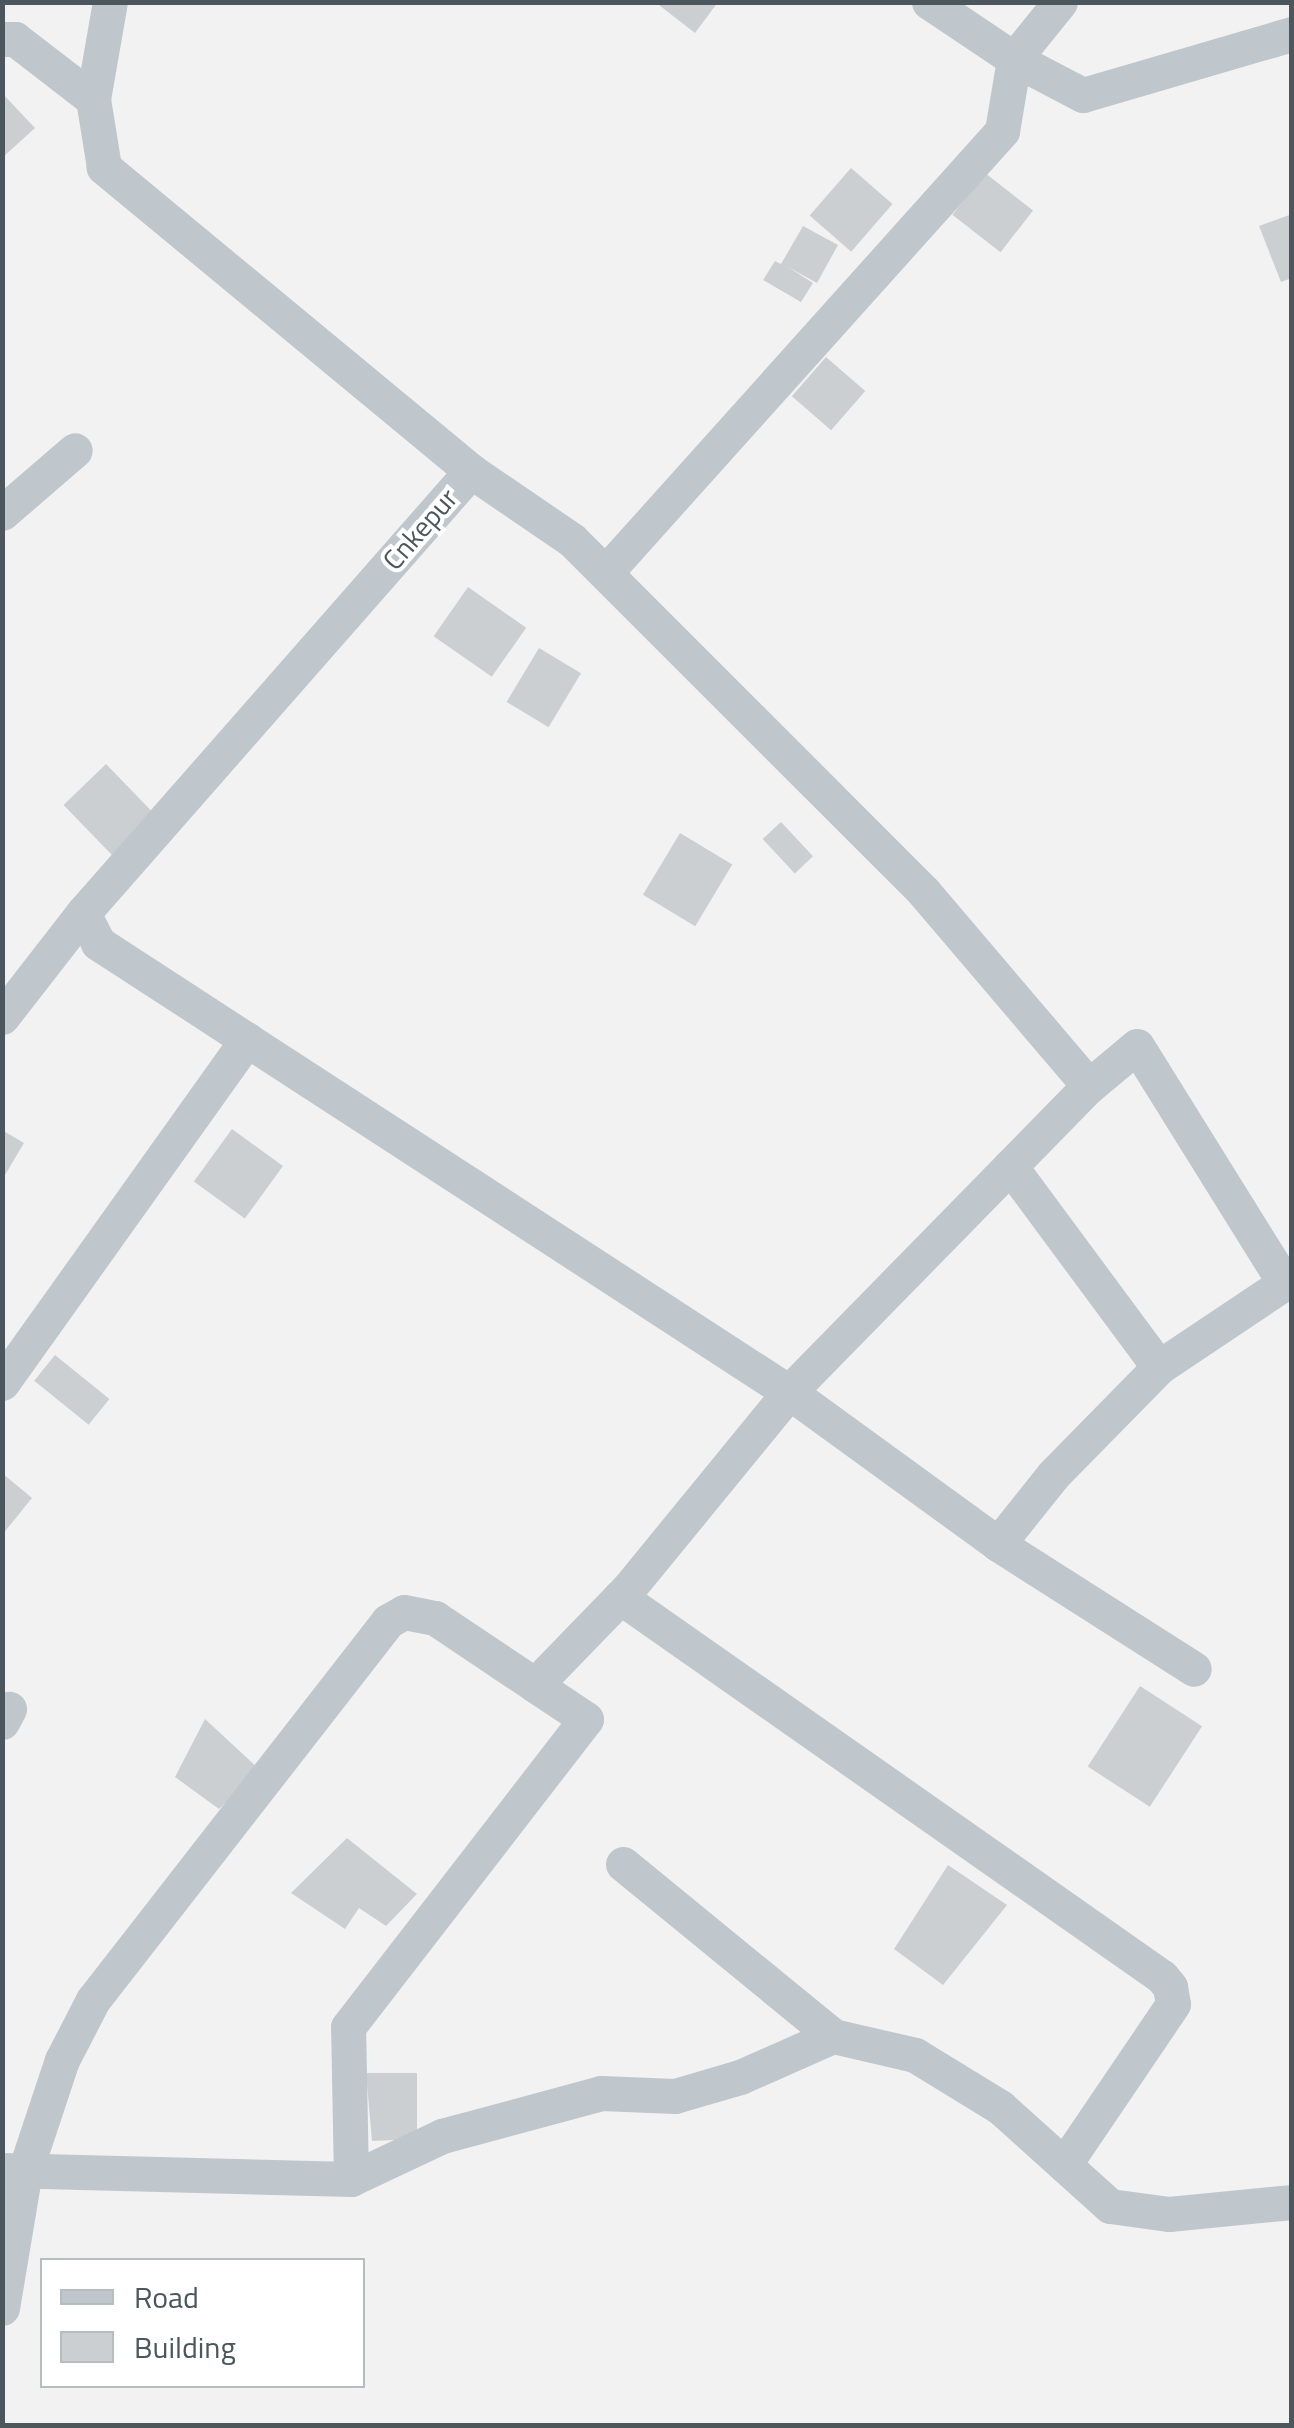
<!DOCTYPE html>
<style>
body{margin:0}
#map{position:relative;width:1294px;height:2428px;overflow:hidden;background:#f3f2f2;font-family:"Titillium Web",sans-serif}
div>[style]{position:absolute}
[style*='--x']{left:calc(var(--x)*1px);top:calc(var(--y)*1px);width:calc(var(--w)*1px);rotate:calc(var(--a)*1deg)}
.building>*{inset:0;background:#cccfd2;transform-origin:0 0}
.minor>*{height:35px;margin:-17.5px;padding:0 17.5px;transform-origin:17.5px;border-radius:17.5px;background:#bfc7cc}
span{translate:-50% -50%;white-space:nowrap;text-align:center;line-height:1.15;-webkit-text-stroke:8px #fff;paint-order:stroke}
.street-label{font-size:28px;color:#4b575d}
.frame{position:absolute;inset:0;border:5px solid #4b575d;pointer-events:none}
.legend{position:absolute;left:40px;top:2258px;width:325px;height:130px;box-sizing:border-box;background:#fff;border:2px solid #b7bcbe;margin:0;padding:12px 18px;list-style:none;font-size:30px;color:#4b575d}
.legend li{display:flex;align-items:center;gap:20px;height:50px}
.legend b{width:50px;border:2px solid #b7bcbe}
</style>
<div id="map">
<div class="building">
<div style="clip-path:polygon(655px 2px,718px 2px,695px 33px)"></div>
<div style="clip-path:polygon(2px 93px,35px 128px,2px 158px)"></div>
<div style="left:851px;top:168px;width:55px;height:63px;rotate:41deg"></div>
<div style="left:985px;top:173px;width:61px;height:53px;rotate:38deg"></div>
<div style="clip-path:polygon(1292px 214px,1292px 278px,1281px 282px,1259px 226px)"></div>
<div style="clip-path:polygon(803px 226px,838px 245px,817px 283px,788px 267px,813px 283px,801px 302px,763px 280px,775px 261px,781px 264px)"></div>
<div style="left:826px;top:357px;width:52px;height:52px;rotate:41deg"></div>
<div style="left:468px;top:587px;width:71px;height:60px;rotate:35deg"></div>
<div style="left:539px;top:648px;width:49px;height:63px;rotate:31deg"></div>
<div style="left:106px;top:764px;width:71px;height:59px;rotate:46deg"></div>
<div style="left:781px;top:822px;width:47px;height:25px;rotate:47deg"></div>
<div style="left:680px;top:833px;width:61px;height:72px;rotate:31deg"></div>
<div style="left:232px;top:1129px;width:63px;height:65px;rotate:36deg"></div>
<div style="clip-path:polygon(2px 1130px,24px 1143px,2px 1180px)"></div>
<div style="left:55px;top:1355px;width:70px;height:33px;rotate:39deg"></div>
<div style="clip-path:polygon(2px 1473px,32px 1498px,2px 1535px)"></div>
<div style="left:1140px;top:1686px;width:74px;height:96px;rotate:33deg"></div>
<div style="clip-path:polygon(205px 1719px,260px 1770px,219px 1809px,175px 1777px)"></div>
<div style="clip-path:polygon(347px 1838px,417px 1894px,386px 1926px,359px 1908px,345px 1929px,291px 1893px)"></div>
<div style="clip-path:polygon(948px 1865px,1007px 1905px,943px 1985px,894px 1949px)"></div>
<div style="clip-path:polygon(366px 2073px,417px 2073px,417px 2139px,372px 2141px)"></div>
</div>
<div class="minor">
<div style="--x:929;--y:2;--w:102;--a:33.8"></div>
<div style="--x:1014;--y:59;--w:78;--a:27.6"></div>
<div style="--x:1083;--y:95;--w:218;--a:-16.3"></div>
<div style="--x:2;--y:39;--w:13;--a:0"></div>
<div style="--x:15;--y:39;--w:98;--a:37.6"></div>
<div style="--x:471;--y:471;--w:588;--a:131.28"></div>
<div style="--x:83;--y:913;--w:34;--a:63"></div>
<div style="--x:98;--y:943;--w:824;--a:33.02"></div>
<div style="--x:789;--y:1392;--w:258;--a:36"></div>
<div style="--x:998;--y:1544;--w:88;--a:-51.4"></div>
<div style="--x:1053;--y:1475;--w:151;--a:-45.5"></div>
<div style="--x:1159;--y:1367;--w:160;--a:-33.8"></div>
<div style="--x:2;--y:513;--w:96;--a:-40.8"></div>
<div style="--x:606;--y:572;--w:593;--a:-48.08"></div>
<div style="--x:1002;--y:131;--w:73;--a:-80.5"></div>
<div style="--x:1014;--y:59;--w:73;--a:-51.1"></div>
<div style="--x:2;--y:1017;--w:132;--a:-52.1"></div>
<div style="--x:1089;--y:1086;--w:62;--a:-39.8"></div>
<div style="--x:1137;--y:1046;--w:277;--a:58.1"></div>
<div style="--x:1010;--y:1166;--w:250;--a:53.5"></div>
<div style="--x:2;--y:1383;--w:422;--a:-54.5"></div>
<div style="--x:998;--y:1544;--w:232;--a:32.5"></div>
<div style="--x:620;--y:1597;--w:662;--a:35.03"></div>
<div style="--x:1162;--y:1977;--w:13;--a:51"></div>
<div style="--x:1170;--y:1987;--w:17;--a:80"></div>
<div style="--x:1173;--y:2004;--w:194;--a:124.1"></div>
<div style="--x:2;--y:1722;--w:15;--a:-62"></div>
<div style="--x:623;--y:1864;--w:271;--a:39.3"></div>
<div style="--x:3;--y:2170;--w:348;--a:1.5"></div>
<div style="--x:351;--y:2179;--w:101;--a:-25.3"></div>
<div style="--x:442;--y:2136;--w:165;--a:-15.1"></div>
<div style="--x:601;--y:2093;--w:74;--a:2.3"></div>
<div style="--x:675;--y:2096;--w:68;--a:-16.3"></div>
<div style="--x:740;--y:2077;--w:102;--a:-23.8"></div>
<div style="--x:833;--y:2036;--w:84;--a:13"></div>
<div style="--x:915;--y:2055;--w:100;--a:31.5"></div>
<div style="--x:1000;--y:2107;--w:148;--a:42"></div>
<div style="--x:1110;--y:2206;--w:60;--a:7.7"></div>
<div style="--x:1169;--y:2214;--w:124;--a:-5.6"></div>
<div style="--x:351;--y:2179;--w:152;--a:-91.1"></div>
<div style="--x:348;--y:2027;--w:389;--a:-52.3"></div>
<div style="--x:586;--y:1719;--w:61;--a:-146.3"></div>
<div style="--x:2;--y:2308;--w:139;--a:-80.5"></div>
<div style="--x:25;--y:2171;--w:117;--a:-71.6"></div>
<div style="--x:62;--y:2060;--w:68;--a:-62.7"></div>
<div style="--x:93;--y:2000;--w:480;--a:-52.1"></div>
<div style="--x:388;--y:1621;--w:18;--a:-29"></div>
<div style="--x:404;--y:1612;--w:32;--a:11"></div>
<div style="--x:435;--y:1618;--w:120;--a:33.8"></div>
<div style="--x:535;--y:1685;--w:134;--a:-45.9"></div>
<div style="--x:628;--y:1589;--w:254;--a:-50.7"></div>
<div style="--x:789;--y:1392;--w:429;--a:-45.6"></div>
<div style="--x:1089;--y:1086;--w:255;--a:-130.4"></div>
<div style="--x:924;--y:892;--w:498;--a:-135"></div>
<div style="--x:572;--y:540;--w:122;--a:-145.7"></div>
<div style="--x:471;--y:471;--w:477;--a:-140.4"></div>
<div style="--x:104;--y:167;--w:69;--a:-99.2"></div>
<div style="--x:93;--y:99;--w:98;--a:-80.1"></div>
</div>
<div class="street-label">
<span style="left:420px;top:529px;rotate:-49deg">Cnkepur</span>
</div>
<div class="frame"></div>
<ul class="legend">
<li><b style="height:12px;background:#bfc7cc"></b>Road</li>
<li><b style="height:28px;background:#cccfd2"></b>Building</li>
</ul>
</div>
